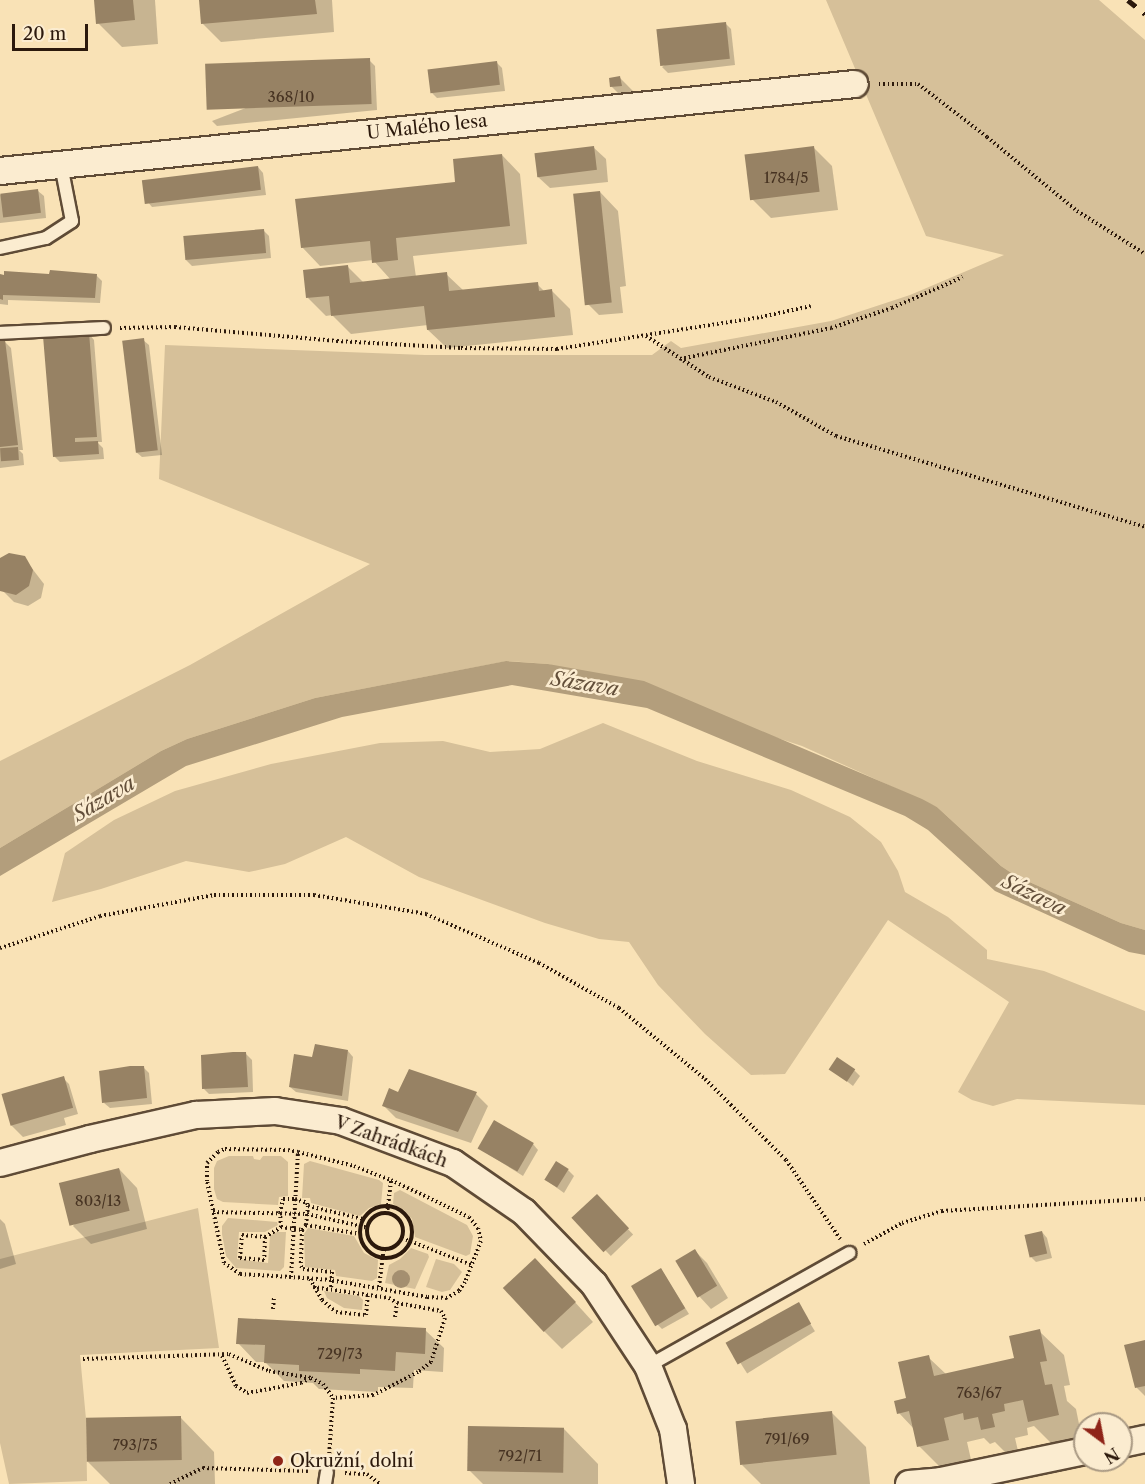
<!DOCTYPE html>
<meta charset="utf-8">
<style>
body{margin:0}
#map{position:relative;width:1145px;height:1484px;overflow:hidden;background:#f9e2b6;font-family:"Libre Caslon Text",serif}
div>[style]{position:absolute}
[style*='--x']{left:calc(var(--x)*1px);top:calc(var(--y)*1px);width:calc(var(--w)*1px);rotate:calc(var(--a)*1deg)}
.green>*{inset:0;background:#d6c099}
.water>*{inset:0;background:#b39e7c}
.shadow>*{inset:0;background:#0003;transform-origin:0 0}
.building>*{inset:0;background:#978264;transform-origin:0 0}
.path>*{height:4px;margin-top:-2px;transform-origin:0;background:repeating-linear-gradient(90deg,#2c190c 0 1.5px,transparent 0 4.5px)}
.path>.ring{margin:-2px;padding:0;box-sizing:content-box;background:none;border:4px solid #2c190c;border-radius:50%}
.roads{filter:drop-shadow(2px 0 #5f4b36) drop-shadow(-2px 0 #5f4b36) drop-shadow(0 2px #5f4b36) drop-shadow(0 -2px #5f4b36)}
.service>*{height:12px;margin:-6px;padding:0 6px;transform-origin:6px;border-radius:6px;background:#fbecd0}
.minor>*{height:26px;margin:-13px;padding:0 13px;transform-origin:13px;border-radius:13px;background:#fbecd0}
.rail>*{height:4.5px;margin-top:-2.25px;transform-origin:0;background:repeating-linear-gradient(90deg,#2c190c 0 10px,transparent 0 20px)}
.trees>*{width:18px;height:18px;margin:-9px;border-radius:50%;background:#a48f70}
.dots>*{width:16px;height:16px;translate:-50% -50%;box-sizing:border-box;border:3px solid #fbecd0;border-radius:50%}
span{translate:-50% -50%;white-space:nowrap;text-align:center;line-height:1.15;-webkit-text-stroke:5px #fbecd0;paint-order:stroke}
.number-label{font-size:15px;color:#473322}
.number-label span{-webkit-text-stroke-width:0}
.street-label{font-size:18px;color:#2c190c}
.poi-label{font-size:18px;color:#2c190c}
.left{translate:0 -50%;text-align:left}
.water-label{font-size:20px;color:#624e39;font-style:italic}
.north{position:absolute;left:1073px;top:1412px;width:60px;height:60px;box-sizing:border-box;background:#fbecd0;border:2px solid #a89882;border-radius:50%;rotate:148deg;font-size:16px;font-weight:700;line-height:24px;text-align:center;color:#2c190c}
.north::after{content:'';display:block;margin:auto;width:21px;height:27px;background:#8f2418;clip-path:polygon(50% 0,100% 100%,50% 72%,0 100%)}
.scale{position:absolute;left:12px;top:24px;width:76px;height:27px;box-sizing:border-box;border:3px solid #2c190c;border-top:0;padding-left:8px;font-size:18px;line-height:21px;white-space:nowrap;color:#2c190c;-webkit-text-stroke:4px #fbecd0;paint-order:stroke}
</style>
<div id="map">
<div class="green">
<div style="clip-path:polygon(826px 0,1099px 0,1145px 40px,1145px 930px,1121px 923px,1016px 876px,1001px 866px,937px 807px,802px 746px,548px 664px,507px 661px,315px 698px,187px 739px,161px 751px,0 848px,0 761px,190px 665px,370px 564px,159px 479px,165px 345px,425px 355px,652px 355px,671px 341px,681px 348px,831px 321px,910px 295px,1004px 255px,926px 236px)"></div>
<div style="clip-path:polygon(603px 723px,697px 761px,791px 790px,850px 817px,881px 842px,898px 871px,905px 892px,948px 917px,987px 950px,987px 959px,1044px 971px,1145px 1011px,1145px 1105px,1017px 1099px,993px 1106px,972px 1100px,958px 1092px,1009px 1002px,888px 920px,785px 1074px,751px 1075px,705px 1034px,658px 985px,629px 942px,599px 939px,545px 923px,419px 877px,346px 837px,285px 864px,249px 872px,186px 861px,101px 889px,52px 902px,65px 853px,114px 820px,175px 791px,271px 764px,380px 743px,443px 741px,490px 752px,540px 749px)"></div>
<div style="clip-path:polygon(253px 1156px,254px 1159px,260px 1160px,263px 1156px,281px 1156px,288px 1162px,288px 1196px,279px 1197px,278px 1205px,223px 1202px,217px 1199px,214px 1189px,214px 1168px,217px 1161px,229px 1156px)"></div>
<div style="clip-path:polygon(310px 1161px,379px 1180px,383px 1183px,381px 1204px,369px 1208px,360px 1216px,311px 1203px,310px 1198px,302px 1198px,304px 1164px)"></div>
<div style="clip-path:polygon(400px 1190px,467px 1225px,473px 1236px,470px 1254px,466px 1256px,415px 1237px,412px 1219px,404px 1210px,393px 1204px,394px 1193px)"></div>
<div style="clip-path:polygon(198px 1208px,219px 1348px,80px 1355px,86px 1419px,87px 1481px,9px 1484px,0 1443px,0 1259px)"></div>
<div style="clip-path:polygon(228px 1218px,277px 1222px,278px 1225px,265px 1232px,239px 1232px,237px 1259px,268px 1263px,270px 1236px,277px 1232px,286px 1232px,284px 1267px,280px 1271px,236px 1268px,226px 1256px,222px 1234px,222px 1226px)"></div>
<div style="clip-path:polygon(308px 1228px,354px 1236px,364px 1253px,378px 1260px,377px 1278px,372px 1281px,336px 1276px,335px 1270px,305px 1267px,304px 1234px)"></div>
<div style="clip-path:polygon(411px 1248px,428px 1254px,429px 1257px,415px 1289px,385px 1283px,389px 1265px,400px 1259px)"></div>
<div style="clip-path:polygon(436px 1259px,454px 1264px,462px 1272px,450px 1290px,442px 1292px,426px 1287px)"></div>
<div style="clip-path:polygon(324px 1291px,359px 1296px,363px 1300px,362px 1310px,344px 1308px,327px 1298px)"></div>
</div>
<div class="water">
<div style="clip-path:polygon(506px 661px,548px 664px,644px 681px,922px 799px,937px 807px,1001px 866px,1016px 876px,1121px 923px,1145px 930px,1145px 955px,1129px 952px,995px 891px,928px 830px,905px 816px,647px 708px,512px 685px,342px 717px,186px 766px,0 876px,0 848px,161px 751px,187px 739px,315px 698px)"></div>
</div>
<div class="shadow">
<div style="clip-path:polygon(96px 0,155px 0,158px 44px,122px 47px,98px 23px)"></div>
<div style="clip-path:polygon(201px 0,332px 0,334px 32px,221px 42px,203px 24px)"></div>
<div style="clip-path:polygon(725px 23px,731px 29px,735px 65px,668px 73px,662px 67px)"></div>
<div style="clip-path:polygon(369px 60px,375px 66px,377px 110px,217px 126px,212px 121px)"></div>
<div style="clip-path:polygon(497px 63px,502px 68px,505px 91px,437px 98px,431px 92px)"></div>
<div style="left:620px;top:78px;width:25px;height:12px;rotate:45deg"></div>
<div style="clip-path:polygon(593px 147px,606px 159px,608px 182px,550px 188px,537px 176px)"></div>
<div style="clip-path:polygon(814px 148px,832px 166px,838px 210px,771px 218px,752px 199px)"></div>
<div style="clip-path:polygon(502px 155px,520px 174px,527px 244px,413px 256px,416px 277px,446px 274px,464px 291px,537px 284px,545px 292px,552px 291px,570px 309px,573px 335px,447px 348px,428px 330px,428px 325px,351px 334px,332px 315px,326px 316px,308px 298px,348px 267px,364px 283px,391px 280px,373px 260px,320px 266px,302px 247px,457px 183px)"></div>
<div style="clip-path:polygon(258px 167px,263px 173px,266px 195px,152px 207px,147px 201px)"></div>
<div style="clip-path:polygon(38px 191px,44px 196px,46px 218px,0 223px,0 195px)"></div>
<div style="clip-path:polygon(600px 192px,618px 211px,626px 286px,620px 287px,623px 313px,599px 315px,587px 303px)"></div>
<div style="clip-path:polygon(263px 230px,269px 236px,271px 258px,192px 266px,186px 260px)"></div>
<div style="clip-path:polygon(96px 275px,102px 281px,100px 303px,8px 300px,8px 305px,0 304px,0 276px)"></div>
<div style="clip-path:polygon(89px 334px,94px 340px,102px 442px,97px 442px,103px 448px,104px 459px,60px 462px,55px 457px)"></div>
<div style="clip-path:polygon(143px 340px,149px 345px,162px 455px,142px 457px,136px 452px)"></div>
<div style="clip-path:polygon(0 342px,5px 342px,11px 348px,23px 450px,19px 450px,23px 454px,24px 465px,0 468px)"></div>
<div style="clip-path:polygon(24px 558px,44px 584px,41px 598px,28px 606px,14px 602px,0 588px,0 560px)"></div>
<div style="clip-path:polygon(348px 1051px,353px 1057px,348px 1101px,296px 1092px,290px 1087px)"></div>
<div style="clip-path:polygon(246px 1054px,252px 1060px,253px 1092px,209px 1094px,204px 1089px)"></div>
<div style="clip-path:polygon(143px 1067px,149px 1073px,152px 1104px,110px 1108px,104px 1103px)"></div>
<div style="clip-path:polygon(831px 1069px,854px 1070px,860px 1076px,853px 1086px)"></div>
<div style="clip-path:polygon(409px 1070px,476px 1094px,488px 1106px,471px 1143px,396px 1118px,384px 1106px,399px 1094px)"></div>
<div style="clip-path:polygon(63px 1078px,69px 1084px,78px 1114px,64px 1118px,66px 1125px,23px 1137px,11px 1125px)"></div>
<div style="clip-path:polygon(533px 1144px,538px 1150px,523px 1176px,480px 1149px)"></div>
<div style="clip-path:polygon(119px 1169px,137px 1188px,147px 1229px,91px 1244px,73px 1226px)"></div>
<div style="clip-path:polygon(568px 1170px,574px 1176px,564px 1193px,546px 1180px)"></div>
<div style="left:597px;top:1197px;width:52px;height:31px;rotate:46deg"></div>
<div style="clip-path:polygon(0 1219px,5px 1224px,16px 1264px,0 1269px)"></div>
<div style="clip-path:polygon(1042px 1232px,1047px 1238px,1052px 1258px,1036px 1262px,1030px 1256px)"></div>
<div style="clip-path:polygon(695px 1251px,707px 1263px,728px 1298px,711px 1309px,699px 1296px,677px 1261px)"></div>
<div style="clip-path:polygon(661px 1269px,689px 1314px,662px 1329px,656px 1323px)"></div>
<div style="clip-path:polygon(553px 1278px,593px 1322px,562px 1349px,544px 1331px)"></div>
<div style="left:798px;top:1304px;width:32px;height:80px;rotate:58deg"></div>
<div style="clip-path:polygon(425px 1330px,444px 1348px,443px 1372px,414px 1370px,413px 1388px,378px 1387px,378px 1392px,319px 1389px,313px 1383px,284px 1381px,265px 1362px,256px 1362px,238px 1343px)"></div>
<div style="clip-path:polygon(1039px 1331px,1064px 1355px,1070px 1385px,1064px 1386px,1067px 1401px,1076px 1409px,1082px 1439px,1053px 1445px,1034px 1426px,1027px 1428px,1028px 1435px,1015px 1438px,1018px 1451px,1006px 1453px,995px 1442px,990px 1444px,984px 1438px,967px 1442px,972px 1464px,943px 1470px,919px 1446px,915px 1430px,899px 1413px,928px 1357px,947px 1375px,1016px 1359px)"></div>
<div style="clip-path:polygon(1145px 1342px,1145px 1396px,1137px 1388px,1126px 1346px)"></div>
<div style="clip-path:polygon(832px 1413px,866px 1447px,870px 1484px,761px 1484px,742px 1465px)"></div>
<div style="clip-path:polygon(180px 1417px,214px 1452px,215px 1484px,110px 1484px,88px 1462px)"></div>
<div style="clip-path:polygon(564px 1429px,598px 1464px,598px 1484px,483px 1484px,469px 1470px)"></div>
</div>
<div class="building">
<div style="clip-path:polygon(94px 0,133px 0,135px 20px,96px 24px)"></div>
<div style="clip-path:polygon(199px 0,315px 0,317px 14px,201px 24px)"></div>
<div style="left:726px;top:22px;width:37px;height:70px;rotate:84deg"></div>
<div style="left:370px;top:58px;width:46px;height:165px;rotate:88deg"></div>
<div style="left:497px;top:61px;width:24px;height:70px;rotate:83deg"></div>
<div style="clip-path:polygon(620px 76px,622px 86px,610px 87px,609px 78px)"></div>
<div style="left:594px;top:146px;width:24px;height:60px;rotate:83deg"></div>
<div style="left:814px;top:146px;width:46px;height:70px;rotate:83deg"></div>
<div style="clip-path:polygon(502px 154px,510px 226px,396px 238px,398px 260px,372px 263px,370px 241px,301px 248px,295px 199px,455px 182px,453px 159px)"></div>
<div style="left:258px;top:166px;width:24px;height:117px;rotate:83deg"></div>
<div style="left:38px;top:189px;width:24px;height:38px;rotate:83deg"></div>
<div style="left:600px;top:191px;width:112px;height:27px;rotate:84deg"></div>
<div style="left:264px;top:229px;width:24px;height:81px;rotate:85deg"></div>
<div style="clip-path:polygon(348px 265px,350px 283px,447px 272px,449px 291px,538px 282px,539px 291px,552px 289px,555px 317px,427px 330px,424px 306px,331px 316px,329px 296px,306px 298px,303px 270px)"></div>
<div style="clip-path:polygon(50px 270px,97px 274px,95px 298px,3px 295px,3px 300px,0 299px,0 274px,4px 275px,4px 271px,49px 274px)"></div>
<div style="clip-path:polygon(89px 332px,97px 437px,75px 438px,75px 442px,98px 441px,99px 454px,53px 457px,43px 336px)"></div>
<div style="left:144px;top:338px;width:113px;height:22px;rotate:83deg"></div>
<div style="clip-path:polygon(5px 340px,18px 445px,0 447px,0 341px)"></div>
<div style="left:18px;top:447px;width:13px;height:18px;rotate:86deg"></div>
<div style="clip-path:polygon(9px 553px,25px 556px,33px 570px,29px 586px,16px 595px,0 591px,0 558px)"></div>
<div style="clip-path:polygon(315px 1044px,348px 1050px,342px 1096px,289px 1087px,294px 1054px,312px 1057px)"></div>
<div style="clip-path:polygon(233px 1052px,246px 1052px,248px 1087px,202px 1089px,201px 1055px)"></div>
<div style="left:837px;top:1057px;width:22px;height:15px;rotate:34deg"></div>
<div style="clip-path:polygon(130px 1066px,144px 1066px,147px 1098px,102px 1103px,99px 1071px)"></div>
<div style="clip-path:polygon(409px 1069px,477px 1092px,458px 1132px,382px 1106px,389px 1088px,398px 1092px)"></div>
<div style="left:64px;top:1076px;width:33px;height:65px;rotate:74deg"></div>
<div style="left:494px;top:1120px;width:46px;height:33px;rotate:30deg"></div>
<div style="left:556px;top:1161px;width:15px;height:22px;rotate:32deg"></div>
<div style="left:119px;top:1168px;width:44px;height:62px;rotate:76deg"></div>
<div style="left:597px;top:1194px;width:47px;height:35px;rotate:47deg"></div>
<div style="left:1042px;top:1231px;width:23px;height:18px;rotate:77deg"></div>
<div style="left:695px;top:1249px;width:43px;height:23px;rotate:59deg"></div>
<div style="left:535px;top:1258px;width:60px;height:44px;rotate:47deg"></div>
<div style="left:661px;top:1268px;width:47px;height:35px;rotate:59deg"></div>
<div style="left:799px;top:1302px;width:25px;height:84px;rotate:61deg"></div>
<div style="clip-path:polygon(238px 1318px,426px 1328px,425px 1354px,396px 1352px,395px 1371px,360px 1369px,360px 1374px,299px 1371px,299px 1365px,264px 1363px,265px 1345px,236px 1344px)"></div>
<div style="clip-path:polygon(1040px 1329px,1047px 1361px,1040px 1362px,1045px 1385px,1052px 1384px,1059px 1415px,1028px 1422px,1023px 1400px,1004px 1404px,1005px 1411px,992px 1414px,995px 1427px,981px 1430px,978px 1417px,964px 1420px,963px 1413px,944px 1418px,949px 1440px,917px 1447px,909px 1411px,897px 1414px,894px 1401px,906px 1398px,898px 1362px,929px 1355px,934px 1376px,1014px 1358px,1009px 1336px)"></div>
<div style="clip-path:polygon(1145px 1340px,1145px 1386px,1135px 1388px,1124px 1345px)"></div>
<div style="left:832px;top:1411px;width:44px;height:97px;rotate:84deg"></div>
<div style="left:181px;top:1416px;width:44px;height:95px;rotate:89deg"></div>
<div style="left:468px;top:1426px;width:96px;height:45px;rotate:1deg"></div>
</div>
<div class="path">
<div style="--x:879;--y:84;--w:39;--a:0"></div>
<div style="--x:918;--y:84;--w:87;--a:37.5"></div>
<div style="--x:987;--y:137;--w:117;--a:39.4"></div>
<div style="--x:1077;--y:211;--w:80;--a:32.3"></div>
<div style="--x:120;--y:328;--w:55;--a:-1"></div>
<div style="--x:175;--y:327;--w:163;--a:4.9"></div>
<div style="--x:337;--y:341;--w:124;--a:3.2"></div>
<div style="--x:461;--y:348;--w:96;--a:0.6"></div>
<div style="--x:557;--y:349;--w:206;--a:-8.9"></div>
<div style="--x:761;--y:317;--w:51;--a:-12.4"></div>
<div style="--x:646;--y:336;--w:75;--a:33.1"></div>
<div style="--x:709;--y:377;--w:72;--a:20.5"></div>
<div style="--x:776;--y:402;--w:69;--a:29.5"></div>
<div style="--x:836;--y:436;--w:322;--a:16.4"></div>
<div style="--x:680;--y:359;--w:154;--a:-11.6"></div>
<div style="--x:831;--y:328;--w:64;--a:-18.2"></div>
<div style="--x:892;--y:308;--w:77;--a:-23.6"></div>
<div style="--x:0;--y:948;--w:105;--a:-17.7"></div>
<div style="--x:100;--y:916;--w:116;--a:-10.4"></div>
<div style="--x:214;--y:895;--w:100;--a:0"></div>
<div style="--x:314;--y:895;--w:114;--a:9.6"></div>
<div style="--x:426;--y:914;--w:123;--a:23.4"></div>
<div style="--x:539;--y:963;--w:92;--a:29.4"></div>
<div style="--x:619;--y:1008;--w:112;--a:39.5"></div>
<div style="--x:705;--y:1079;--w:115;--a:45"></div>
<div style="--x:786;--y:1160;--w:96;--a:55.6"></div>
<div class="ring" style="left:360px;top:1206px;width:48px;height:48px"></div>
<div style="--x:213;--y:1212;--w:94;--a:1.2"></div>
<div style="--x:307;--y:1214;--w:63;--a:12.9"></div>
<div class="ring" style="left:367px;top:1213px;width:32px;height:32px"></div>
<div style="--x:387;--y:1214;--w:34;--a:-83"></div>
<div style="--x:306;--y:1225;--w:19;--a:-84"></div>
<div style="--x:281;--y:1227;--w:14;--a:-94"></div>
<div style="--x:280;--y:1213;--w:14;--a:-78"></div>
<div style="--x:283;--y:1199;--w:12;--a:0"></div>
<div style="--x:295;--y:1199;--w:13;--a:18"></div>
<div style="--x:307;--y:1203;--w:3;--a:72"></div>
<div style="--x:308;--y:1206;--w:57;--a:13.3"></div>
<div style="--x:302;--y:1230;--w:36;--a:92"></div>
<div style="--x:301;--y:1266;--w:4;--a:56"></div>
<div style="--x:303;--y:1269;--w:29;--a:6"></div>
<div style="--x:332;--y:1272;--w:17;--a:93"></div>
<div style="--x:265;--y:1237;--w:23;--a:92"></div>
<div style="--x:264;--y:1260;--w:24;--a:-175"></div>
<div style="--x:240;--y:1258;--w:23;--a:-85"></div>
<div style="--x:242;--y:1235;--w:23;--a:5"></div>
<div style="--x:265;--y:1237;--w:19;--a:-32"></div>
<div style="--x:281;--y:1227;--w:21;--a:8"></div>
<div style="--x:302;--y:1230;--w:6;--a:-51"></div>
<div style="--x:306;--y:1225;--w:55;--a:9.5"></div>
<div style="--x:402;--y:1238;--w:75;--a:21.1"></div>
<div style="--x:864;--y:1244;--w:43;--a:-28.9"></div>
<div style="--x:902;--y:1223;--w:42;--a:-16.7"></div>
<div style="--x:942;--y:1211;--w:203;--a:-3.4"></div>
<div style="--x:291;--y:1277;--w:51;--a:-176.6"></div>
<div style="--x:240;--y:1274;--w:19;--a:-145"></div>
<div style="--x:224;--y:1263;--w:84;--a:-101.7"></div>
<div style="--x:207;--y:1181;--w:18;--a:-90"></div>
<div style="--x:207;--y:1163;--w:16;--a:-45"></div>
<div style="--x:218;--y:1152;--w:8;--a:-23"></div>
<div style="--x:225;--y:1149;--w:63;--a:0.9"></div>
<div style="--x:288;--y:1150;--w:10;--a:11"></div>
<div style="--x:298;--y:1152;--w:58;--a:14"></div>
<div style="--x:354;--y:1166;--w:40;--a:21"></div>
<div style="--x:391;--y:1180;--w:86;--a:25.4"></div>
<div style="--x:469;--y:1217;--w:14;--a:51"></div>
<div style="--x:478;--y:1228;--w:13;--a:77"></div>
<div style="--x:481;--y:1241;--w:44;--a:111.3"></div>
<div style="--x:465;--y:1282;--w:11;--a:124"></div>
<div style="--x:459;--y:1291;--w:14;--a:150"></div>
<div style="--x:447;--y:1298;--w:20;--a:-177"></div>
<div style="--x:427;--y:1297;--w:97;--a:-170"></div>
<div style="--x:331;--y:1280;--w:40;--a:-175.7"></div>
<div style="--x:291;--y:1277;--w:125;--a:-86.8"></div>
<div style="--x:310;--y:1279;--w:24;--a:60"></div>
<div style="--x:322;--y:1300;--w:18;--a:41"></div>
<div style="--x:336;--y:1312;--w:30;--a:6"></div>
<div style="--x:366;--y:1315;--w:21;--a:-85"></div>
<div style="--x:313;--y:1287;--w:77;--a:8.2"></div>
<div style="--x:389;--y:1298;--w:9;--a:32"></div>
<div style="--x:397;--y:1303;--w:45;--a:10.3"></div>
<div style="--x:441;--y:1311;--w:8;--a:60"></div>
<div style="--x:445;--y:1318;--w:46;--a:107.7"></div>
<div style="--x:431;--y:1362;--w:16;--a:142"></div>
<div style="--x:418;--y:1372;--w:51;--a:152.9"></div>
<div style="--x:373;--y:1395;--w:40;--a:175.7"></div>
<div style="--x:379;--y:1287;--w:38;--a:-83"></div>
<div style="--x:273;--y:1309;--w:11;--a:-85"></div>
<div style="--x:395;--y:1317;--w:14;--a:-82"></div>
<div style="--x:222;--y:1356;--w:33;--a:65"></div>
<div style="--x:236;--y:1386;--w:13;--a:32"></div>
<div style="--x:247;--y:1393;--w:55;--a:-10.5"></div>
<div style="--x:301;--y:1383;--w:11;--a:-27"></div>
<div style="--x:83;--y:1359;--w:146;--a:-2"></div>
<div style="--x:229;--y:1354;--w:43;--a:23"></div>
<div style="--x:269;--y:1371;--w:43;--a:9.5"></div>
<div style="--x:311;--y:1378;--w:13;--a:27"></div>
<div style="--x:323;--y:1384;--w:17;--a:54"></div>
<div style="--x:333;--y:1398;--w:58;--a:93.9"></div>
<div style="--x:345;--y:1473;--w:22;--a:3"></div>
<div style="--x:367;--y:1474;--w:16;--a:38"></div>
<div style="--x:170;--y:1484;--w:37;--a:-26"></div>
<div style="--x:203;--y:1468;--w:105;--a:1.6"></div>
</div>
<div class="roads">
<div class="service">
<div style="--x:0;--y:248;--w:47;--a:-12.3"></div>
<div style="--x:46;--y:238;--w:31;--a:-33"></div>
<div style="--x:72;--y:221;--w:57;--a:-101.1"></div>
<div style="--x:0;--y:333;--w:104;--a:-2.8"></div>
<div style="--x:648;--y:1366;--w:231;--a:-29.3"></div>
<div style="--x:325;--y:1484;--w:12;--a:-81"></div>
</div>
<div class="minor">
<div style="--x:0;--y:171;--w:859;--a:-5.81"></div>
<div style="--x:0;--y:1163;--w:93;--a:-14.9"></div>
<div style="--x:90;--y:1139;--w:109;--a:-12.8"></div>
<div style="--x:196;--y:1115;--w:79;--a:-2.9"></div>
<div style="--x:275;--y:1111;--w:67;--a:8.6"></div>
<div style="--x:341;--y:1121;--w:120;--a:20.6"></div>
<div style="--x:453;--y:1163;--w:86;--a:34.6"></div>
<div style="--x:524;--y:1212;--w:100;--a:45.8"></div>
<div style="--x:594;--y:1284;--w:98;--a:56.6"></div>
<div style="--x:648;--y:1366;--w:68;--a:68.4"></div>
<div style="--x:673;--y:1429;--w:56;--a:81.7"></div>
<div style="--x:1121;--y:1444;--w:25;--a:-12"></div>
<div style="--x:909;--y:1484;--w:32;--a:-5"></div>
<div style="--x:941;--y:1481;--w:147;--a:-11.8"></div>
</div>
</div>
<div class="rail">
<div style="--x:1128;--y:0;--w:22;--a:39"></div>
</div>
<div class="trees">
<div style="left:401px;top:1279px"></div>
</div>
<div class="dots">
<div style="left:278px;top:1461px;background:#8f2418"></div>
</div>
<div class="number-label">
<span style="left:291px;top:97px">368/10</span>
<span style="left:786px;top:178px">1784/5</span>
<span style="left:98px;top:1201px">803/13</span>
<span style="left:340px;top:1354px">729/73</span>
<span style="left:979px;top:1393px">763/67</span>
<span style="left:787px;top:1439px">791/69</span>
<span style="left:135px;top:1445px">793/75</span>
<span style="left:520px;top:1456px">792/71</span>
</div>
<div class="street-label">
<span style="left:427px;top:127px;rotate:-6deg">U Malého lesa</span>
<span style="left:391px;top:1142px;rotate:20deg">V Zahrádkách</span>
</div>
<div class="poi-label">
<span class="left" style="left:290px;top:1461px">Okružní, dolní</span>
</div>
<div class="water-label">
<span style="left:585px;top:684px;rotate:9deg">Sázava</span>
<span style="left:104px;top:799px;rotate:-31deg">Sázava</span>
<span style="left:1034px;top:895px;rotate:26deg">Sázava</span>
</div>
<div class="north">N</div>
<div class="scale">20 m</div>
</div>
